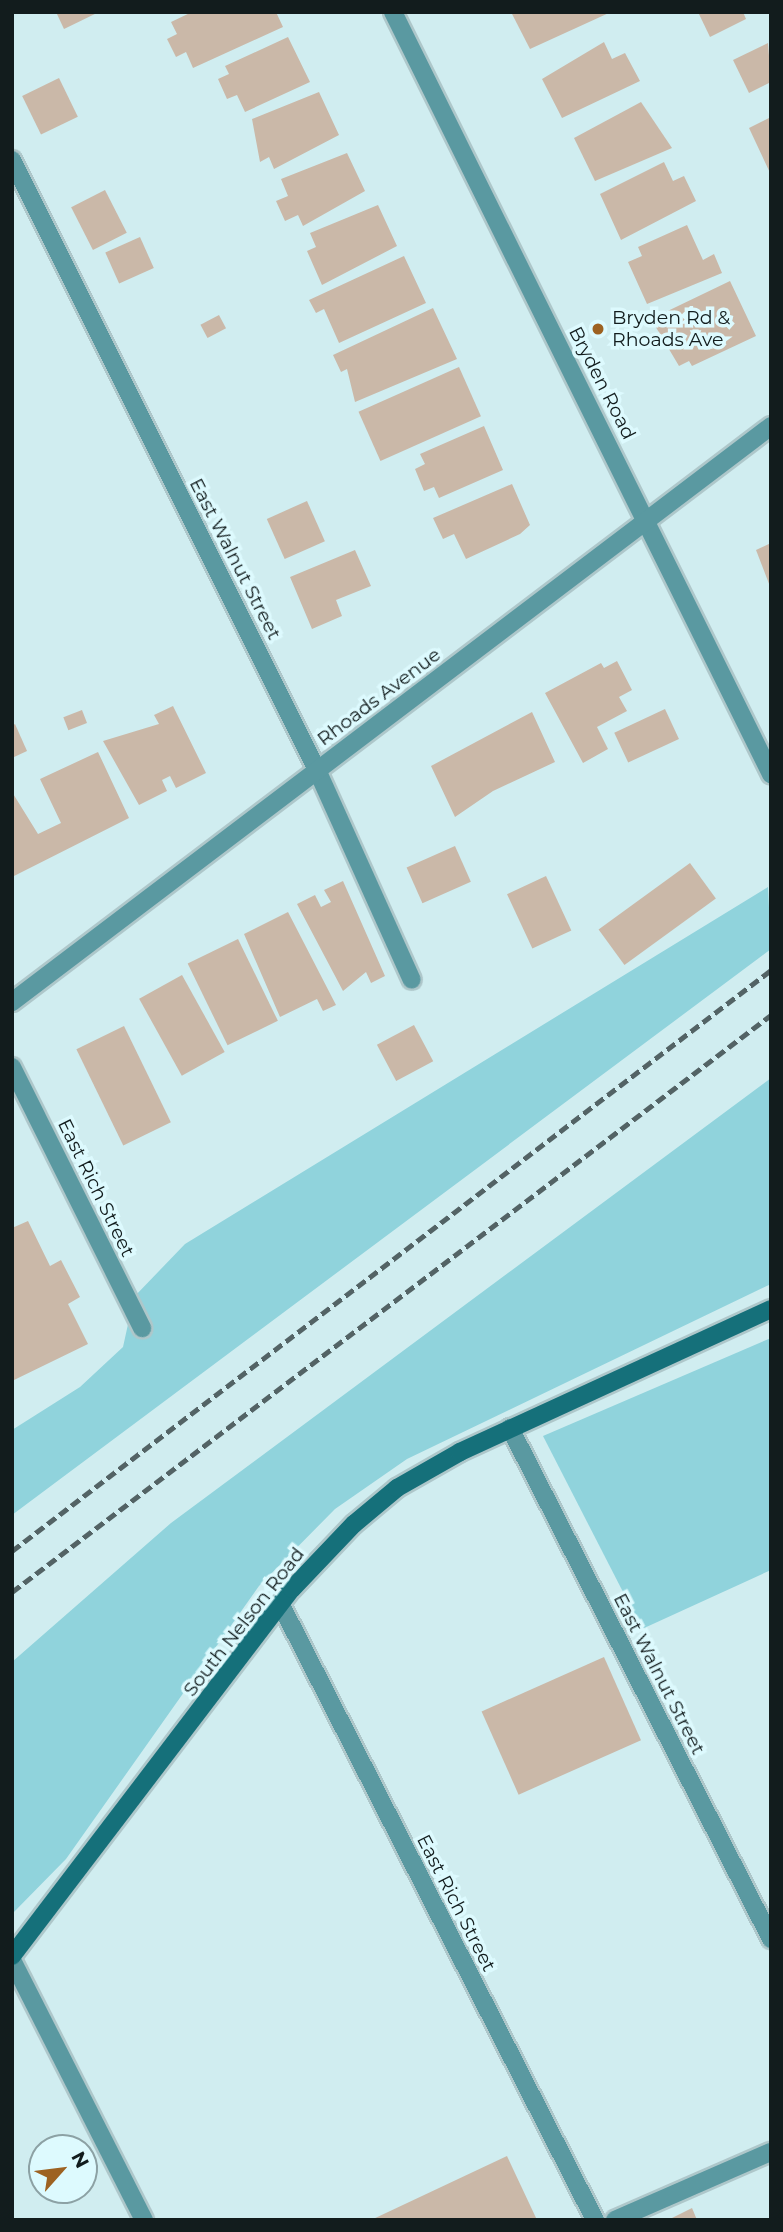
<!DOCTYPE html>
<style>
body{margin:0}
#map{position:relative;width:783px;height:2232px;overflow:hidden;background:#d0edf0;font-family:Montserrat,sans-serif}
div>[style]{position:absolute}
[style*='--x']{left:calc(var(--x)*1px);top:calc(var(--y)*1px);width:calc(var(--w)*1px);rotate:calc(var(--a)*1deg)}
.green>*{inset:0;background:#90d3dc}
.building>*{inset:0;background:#cab8a8;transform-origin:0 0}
.roads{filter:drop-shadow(2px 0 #aec7ca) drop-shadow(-2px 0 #aec7ca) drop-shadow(0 2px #aec7ca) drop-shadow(0 -2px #aec7ca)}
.lane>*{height:18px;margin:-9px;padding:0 9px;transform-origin:9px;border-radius:9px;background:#5a99a1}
.street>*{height:18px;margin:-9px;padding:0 9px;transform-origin:9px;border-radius:9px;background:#5a99a1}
.secondary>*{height:18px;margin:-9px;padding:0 9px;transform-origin:9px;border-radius:9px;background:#15707a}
.rail>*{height:5px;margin-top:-2.5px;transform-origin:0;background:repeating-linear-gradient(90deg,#536365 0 10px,transparent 0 15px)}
.dots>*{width:19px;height:19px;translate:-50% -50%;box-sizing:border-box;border:4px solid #ddfafe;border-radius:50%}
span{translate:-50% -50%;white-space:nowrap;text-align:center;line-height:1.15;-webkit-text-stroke:7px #ddfafe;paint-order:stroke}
.poi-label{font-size:19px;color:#121c1d}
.left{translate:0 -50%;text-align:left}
.street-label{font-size:19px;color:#121c1d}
.frame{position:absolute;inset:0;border:14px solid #121c1d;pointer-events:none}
.north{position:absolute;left:28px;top:2134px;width:70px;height:70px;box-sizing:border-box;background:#ddfafe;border:2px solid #8ca1a4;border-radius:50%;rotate:62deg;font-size:19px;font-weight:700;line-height:28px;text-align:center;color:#121c1d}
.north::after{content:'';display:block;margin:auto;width:24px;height:32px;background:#9d6222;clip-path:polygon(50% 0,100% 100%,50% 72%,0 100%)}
</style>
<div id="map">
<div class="green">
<div style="clip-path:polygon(768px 887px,771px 949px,12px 1515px,12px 1430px,80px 1387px,123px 1347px,134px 1297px,185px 1244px)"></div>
<div style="clip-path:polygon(771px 1078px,771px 1284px,407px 1459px,335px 1509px,259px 1586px,66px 1859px,12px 1914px,12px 1662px,171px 1523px)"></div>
<div style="clip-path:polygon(771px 1338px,771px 1570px,642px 1629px,543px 1436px)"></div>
</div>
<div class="building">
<div style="clip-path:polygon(56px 12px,99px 12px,64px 29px)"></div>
<div style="clip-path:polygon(192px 12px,276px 12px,283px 27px,193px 68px,186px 52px,176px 57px,167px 39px,177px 34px,171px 22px)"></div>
<div style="clip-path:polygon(511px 12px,611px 12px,530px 49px)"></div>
<div style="clip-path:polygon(698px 12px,743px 12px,746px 19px,710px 37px)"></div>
<div style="clip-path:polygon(288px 37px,310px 82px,245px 112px,237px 95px,227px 99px,218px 79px,229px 74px,225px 66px)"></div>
<div style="clip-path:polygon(604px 42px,612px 59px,625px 53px,640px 81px,562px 118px,542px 79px)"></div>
<div style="clip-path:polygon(768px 43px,771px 82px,749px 93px,733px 60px)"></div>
<div style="left:59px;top:78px;width:43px;height:41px;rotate:64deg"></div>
<div style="clip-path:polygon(319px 92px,339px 135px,274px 169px,269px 157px,260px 162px,252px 119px)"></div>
<div style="clip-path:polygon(641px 102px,672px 148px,595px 181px,574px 138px)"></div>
<div style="clip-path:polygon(771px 117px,771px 175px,749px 128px)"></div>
<div style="clip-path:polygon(347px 153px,365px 191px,303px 226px,298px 215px,285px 221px,276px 201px,288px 196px,281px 179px)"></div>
<div style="clip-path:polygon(664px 162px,673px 181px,684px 176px,696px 201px,621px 240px,600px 194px)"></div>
<div style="left:105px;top:190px;width:48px;height:38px;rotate:63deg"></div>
<div style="clip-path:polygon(378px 205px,397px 246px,322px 285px,307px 251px,316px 247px,310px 233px)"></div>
<div style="clip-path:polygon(687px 225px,703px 260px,714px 254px,722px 273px,647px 304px,628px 262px,642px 256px,638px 247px)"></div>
<div style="left:140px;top:237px;width:34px;height:38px;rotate:66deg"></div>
<div style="clip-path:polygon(404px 256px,426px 303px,339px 343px,324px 309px,316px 313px,309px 300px)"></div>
<div style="clip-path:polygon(730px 281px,756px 336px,692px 366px,689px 361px,679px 366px,651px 319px)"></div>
<div style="clip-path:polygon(433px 308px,457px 359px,355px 402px,347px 369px,341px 372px,333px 355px)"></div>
<div style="left:219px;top:315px;width:15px;height:21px;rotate:62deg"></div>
<div style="left:459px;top:367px;width:54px;height:110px;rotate:66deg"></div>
<div style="clip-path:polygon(484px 426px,503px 470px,439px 498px,434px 487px,424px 491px,415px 469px,425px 464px,420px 454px)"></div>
<div style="clip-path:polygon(512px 484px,530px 525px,520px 534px,466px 559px,454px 534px,443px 539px,433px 518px)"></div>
<div style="left:307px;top:501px;width:44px;height:44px;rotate:66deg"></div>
<div style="clip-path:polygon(771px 543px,771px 589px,756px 550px)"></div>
<div style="clip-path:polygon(355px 550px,371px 586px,336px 600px,342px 616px,312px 629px,290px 577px)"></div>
<div style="clip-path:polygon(617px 661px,632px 690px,619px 697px,627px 711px,597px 727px,608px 749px,583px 763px,545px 693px,601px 663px,604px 668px)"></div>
<div style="clip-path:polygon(173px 706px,206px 773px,176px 788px,170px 776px,162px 780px,167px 791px,139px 805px,103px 741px,159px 724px,154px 715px)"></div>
<div style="left:665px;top:709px;width:33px;height:56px;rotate:65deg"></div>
<div style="left:82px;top:710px;width:14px;height:20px;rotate:69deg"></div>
<div style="clip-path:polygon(532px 712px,555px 762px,493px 791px,455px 817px,431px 766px)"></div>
<div style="clip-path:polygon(15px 724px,27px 751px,12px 758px,12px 726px)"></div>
<div style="clip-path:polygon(98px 752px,129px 818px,12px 877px,12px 792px,38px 834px,61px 823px,40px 779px)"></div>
<div style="left:455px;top:846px;width:39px;height:53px;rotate:66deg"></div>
<div style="left:690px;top:863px;width:44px;height:113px;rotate:54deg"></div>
<div style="left:546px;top:876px;width:60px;height:43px;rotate:65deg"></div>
<div style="clip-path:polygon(343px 881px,385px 976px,371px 983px,366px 972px,343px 991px,297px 904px,315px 895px,321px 907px,331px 902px,324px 890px)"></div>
<div style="clip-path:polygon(288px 912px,336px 1005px,323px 1011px,317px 999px,280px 1017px,244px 934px)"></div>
<div style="left:238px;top:939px;width:91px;height:56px;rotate:64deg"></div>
<div style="left:182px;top:975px;width:88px;height:49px;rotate:61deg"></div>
<div style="left:414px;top:1025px;width:41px;height:42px;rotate:62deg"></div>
<div style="left:124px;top:1026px;width:107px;height:53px;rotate:64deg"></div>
<div style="clip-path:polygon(28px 1221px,50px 1266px,61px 1260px,80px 1297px,68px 1304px,88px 1344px,12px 1381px,12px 1228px)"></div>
<div style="left:604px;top:1657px;width:91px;height:134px;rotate:66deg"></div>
<div style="clip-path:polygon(507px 2156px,537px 2220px,371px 2220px)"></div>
<div style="clip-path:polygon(692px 2208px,697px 2220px,668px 2220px)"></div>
</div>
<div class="roads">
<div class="lane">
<div style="--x:12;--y:160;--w:682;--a:63.43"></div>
<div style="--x:317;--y:770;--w:230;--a:65.7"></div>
<div style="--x:12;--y:1960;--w:292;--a:63.1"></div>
<div style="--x:615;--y:2220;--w:170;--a:-23.6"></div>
</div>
<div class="street">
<div style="--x:393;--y:12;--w:851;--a:63.62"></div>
<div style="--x:12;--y:1002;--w:953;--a:-37.19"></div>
<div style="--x:12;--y:1067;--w:292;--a:63.5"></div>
<div style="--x:510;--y:1428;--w:574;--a:62.94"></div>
<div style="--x:281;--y:1605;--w:691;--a:62.95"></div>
</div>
<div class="secondary">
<div style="--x:12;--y:1956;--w:462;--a:-52.7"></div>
<div style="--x:292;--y:1589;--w:90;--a:-46.4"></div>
<div style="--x:354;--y:1524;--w:56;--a:-39.9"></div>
<div style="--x:397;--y:1488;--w:73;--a:-29.7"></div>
<div style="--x:460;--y:1452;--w:342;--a:-24.7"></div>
</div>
</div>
<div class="rail">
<div style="--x:12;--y:1551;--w:956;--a:-37.43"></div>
<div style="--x:12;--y:1592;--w:953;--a:-37.24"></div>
</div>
<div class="dots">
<div style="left:598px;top:329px;background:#9d6222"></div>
</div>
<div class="poi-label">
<span class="left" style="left:612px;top:329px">Bryden Rd &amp;<br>Rhoads Ave</span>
</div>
<div class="street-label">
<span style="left:602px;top:383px;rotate:63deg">Bryden Road</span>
<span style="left:235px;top:559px;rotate:63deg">East Walnut Street</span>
<span style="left:379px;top:697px;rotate:-37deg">Rhoads Avenue</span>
<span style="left:96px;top:1188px;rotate:64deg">East Rich Street</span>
<span style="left:244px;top:1622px;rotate:-52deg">South Nelson Road</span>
<span style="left:659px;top:1674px;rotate:63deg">East Walnut Street</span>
<span style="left:456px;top:1903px;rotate:63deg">East Rich Street</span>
</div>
<div class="frame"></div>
<div class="north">N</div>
</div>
